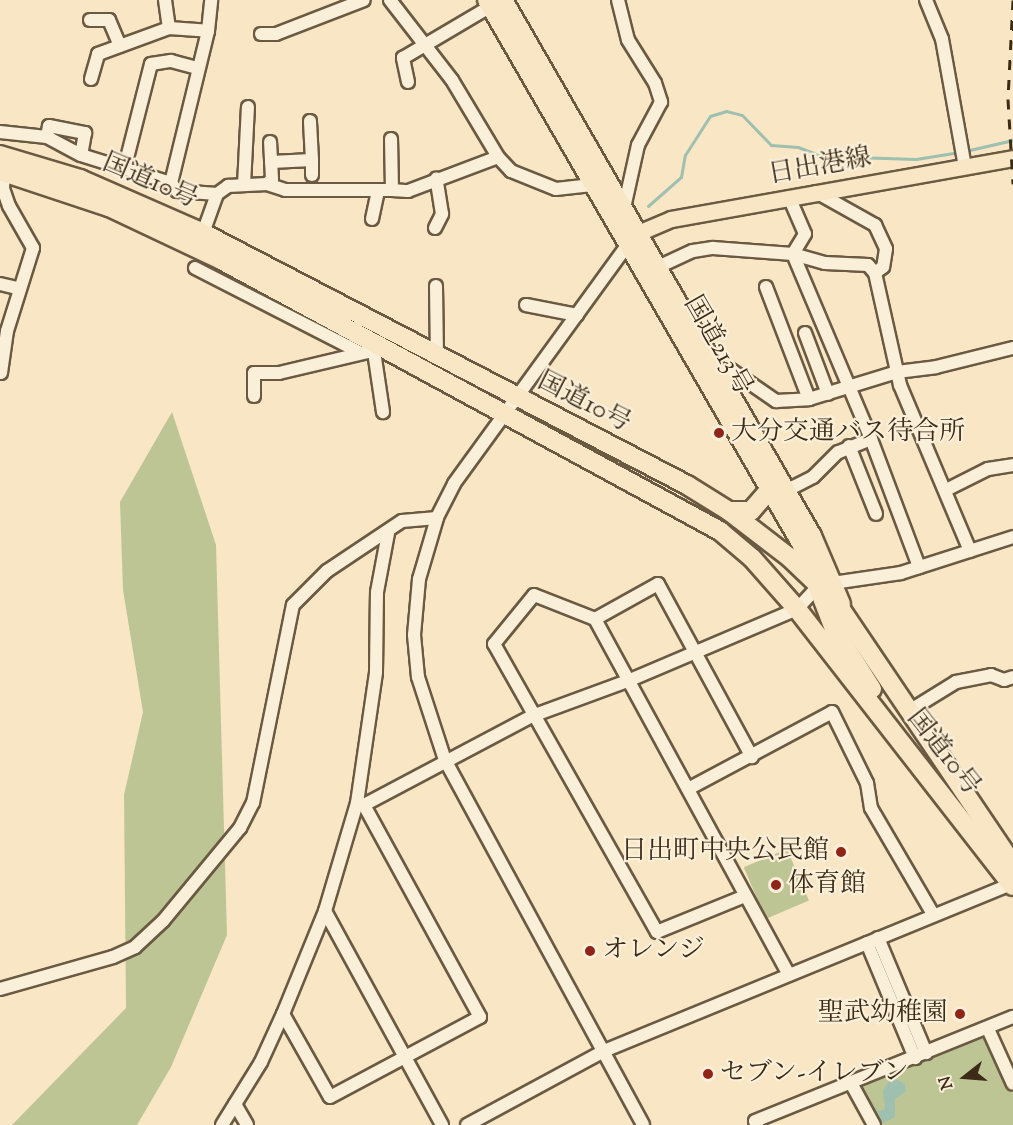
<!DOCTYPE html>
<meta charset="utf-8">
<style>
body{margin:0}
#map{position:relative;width:1013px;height:1125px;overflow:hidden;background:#f8e6c5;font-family:"Sorts Mill Goudy","Noto Serif JP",serif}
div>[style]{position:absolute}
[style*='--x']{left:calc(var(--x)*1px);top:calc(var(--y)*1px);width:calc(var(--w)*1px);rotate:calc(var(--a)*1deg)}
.green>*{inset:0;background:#bdc595;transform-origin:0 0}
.water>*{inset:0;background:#9fc0af}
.stream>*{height:3px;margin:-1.5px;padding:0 1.5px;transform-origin:1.5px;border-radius:1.5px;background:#9fc0af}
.roads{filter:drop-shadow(2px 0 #6b5a42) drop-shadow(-2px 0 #6b5a42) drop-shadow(0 2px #6b5a42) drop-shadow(0 -2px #6b5a42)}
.minor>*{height:12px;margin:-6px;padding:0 6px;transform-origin:6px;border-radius:6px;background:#faefd9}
.major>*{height:15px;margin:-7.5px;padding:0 7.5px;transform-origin:7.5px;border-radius:7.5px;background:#f8e6c5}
.highway>*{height:18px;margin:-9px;padding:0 9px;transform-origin:9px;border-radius:9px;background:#f8e6c5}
.rail>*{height:3px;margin-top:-1.5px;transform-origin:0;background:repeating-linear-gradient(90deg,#3c2b17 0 10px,transparent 0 20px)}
.dots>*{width:16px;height:16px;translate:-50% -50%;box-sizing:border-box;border:3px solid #faefd9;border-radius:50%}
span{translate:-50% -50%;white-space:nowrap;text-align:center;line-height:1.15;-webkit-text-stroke:4.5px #faefd9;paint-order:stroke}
.street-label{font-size:26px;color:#3c2b17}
.poi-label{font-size:26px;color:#3c2b17}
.left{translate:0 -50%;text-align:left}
.right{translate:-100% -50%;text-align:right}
.north{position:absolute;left:935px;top:1047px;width:60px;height:60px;-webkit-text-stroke:4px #faefd9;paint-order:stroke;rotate:253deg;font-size:16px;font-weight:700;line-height:24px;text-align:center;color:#3c2b17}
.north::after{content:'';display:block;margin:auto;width:21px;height:27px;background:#3c2b17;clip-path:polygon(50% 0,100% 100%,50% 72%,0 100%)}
</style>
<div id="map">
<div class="green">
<div style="clip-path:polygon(172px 412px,216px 545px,227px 935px,171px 1067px,137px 1125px,12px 1125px,126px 1008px,124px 795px,143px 712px,123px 590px,120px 502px)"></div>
<div style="left:787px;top:849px;width:56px;height:47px;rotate:67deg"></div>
<div style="clip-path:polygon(986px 1034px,1013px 1094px,1013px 1125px,879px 1125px,858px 1086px)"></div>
</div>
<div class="water">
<div style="clip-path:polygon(896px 1079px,905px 1084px,906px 1091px,895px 1099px,895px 1117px,883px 1123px,873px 1103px,878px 1111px,885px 1109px,883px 1091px,888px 1082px)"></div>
</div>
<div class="stream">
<div style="--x:965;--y:151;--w:49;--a:-12.9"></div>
<div style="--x:648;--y:206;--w:44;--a:-41.3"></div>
<div style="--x:681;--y:177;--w:22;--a:-80"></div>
<div style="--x:685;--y:155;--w:46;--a:-57.3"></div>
<div style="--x:710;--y:116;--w:17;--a:-17"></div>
<div style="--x:726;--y:111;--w:16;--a:14"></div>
<div style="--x:742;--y:115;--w:42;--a:46"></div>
<div style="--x:771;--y:145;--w:27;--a:4"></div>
<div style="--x:798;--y:147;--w:26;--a:21"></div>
<div style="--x:822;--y:156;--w:94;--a:1.8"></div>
<div style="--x:916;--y:159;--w:44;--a:-9.2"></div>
</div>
<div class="roads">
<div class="minor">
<div style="--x:165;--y:0;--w:28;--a:82"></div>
<div style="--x:169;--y:28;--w:39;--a:4"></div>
<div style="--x:390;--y:0;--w:101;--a:52.2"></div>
<div style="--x:452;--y:80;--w:90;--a:59.1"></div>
<div style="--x:498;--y:157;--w:19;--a:47"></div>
<div style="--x:511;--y:171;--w:48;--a:21.8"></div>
<div style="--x:556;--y:189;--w:45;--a:-6.3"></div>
<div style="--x:618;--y:0;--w:41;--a:76"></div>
<div style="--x:628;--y:40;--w:51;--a:57.9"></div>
<div style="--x:655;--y:83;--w:20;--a:72"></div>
<div style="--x:661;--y:102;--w:49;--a:118.1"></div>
<div style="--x:638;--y:145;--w:65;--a:102.5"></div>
<div style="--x:926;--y:0;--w:42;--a:67.7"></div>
<div style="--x:942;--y:39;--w:130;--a:79.8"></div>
<div style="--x:90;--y:20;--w:19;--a:0"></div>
<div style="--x:109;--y:20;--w:28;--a:67"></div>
<div style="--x:261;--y:34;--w:15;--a:0"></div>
<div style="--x:276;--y:34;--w:94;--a:-21.1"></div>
<div style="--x:91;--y:79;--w:26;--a:-74"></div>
<div style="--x:98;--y:54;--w:76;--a:-20.1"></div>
<div style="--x:408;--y:82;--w:25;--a:-102"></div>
<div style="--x:403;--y:58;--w:102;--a:-30.6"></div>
<div style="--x:0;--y:132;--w:47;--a:6.1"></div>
<div style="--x:47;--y:137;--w:38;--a:28"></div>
<div style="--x:81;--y:155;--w:94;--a:17.3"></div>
<div style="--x:47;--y:137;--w:11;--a:-80"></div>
<div style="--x:49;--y:126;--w:37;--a:11"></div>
<div style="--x:85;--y:133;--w:22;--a:100"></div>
<div style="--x:312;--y:160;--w:15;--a:90"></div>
<div style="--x:271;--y:162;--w:41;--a:-2.8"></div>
<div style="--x:312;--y:160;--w:39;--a:-93"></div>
<div style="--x:125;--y:166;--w:105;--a:-75.7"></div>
<div style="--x:151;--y:64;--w:20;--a:-9"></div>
<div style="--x:171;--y:61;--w:27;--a:15"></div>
<div style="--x:267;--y:184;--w:7;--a:-45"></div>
<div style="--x:272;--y:179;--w:37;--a:-93"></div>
<div style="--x:244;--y:185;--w:78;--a:-87.1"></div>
<div style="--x:392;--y:190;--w:16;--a:4"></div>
<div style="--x:408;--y:191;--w:96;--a:-20.7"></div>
<div style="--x:816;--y:192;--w:68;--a:29.2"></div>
<div style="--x:875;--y:225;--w:26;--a:65"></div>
<div style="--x:886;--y:249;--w:18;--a:99"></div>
<div style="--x:883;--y:267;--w:10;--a:143"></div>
<div style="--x:217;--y:194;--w:14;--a:-36"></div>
<div style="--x:228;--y:186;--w:39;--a:-3"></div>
<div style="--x:267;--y:184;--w:19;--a:18"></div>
<div style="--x:285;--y:190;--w:107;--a:0"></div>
<div style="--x:392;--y:190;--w:51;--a:-91.1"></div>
<div style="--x:789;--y:197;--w:40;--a:66.6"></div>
<div style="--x:805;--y:234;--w:23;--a:121"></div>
<div style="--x:793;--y:254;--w:33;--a:16"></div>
<div style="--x:825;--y:263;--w:43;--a:2.7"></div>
<div style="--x:868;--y:265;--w:11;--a:49"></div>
<div style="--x:875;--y:273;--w:115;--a:77.4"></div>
<div style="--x:900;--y:385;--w:180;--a:67.1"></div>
<div style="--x:372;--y:219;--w:29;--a:-78"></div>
<div style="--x:435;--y:228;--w:16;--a:-63"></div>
<div style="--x:442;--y:214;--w:36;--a:-99"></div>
<div style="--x:203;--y:233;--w:41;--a:-70.3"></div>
<div style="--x:217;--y:194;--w:40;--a:-175.7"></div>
<div style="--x:177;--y:191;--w:10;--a:-127"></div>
<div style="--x:171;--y:183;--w:156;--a:-76.3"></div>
<div style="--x:208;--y:31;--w:31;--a:-84"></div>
<div style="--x:631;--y:240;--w:301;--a:126"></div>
<div style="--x:454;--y:484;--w:38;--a:117"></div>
<div style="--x:437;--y:518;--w:64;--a:106.4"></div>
<div style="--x:419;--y:579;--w:56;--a:95.1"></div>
<div style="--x:414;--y:635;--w:42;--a:84.6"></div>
<div style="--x:418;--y:677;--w:87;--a:72"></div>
<div style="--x:445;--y:760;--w:415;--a:61.5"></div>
<div style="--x:658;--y:267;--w:38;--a:-25"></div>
<div style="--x:693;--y:251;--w:20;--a:-9"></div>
<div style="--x:713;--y:248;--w:80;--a:4.3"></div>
<div style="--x:793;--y:254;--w:201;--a:67.1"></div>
<div style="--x:871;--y:439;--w:35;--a:158"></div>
<div style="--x:838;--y:452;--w:35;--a:135"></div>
<div style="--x:813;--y:477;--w:30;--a:153"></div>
<div style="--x:195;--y:268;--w:186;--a:27.1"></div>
<div style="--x:0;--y:284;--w:18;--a:13"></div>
<div style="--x:436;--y:286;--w:69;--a:89.2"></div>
<div style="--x:766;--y:287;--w:120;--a:69"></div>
<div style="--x:526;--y:305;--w:52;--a:11.1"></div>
<div style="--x:805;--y:333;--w:65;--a:69.3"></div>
<div style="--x:373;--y:345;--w:68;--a:81.5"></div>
<div style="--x:718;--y:372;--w:13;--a:-9"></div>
<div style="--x:731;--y:370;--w:55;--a:34.6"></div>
<div style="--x:776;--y:401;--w:33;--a:-3"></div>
<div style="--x:809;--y:399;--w:92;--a:-17.1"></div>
<div style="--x:897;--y:372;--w:39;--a:-7"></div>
<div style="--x:936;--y:367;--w:79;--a:-13.9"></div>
<div style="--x:1;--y:373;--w:42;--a:-81.9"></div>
<div style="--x:7;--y:331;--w:87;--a:-72.6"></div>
<div style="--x:33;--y:248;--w:48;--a:-119.7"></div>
<div style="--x:9;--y:206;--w:18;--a:-109"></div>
<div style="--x:3;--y:189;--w:17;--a:-87"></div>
<div style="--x:254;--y:396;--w:23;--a:-90"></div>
<div style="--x:254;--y:373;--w:25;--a:0"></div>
<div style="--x:279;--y:373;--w:96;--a:-13.3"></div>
<div style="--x:871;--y:439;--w:137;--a:69.4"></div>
<div style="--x:849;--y:446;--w:73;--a:68.3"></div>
<div style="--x:946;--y:490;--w:47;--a:-26.6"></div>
<div style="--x:988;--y:469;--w:25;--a:-9"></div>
<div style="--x:595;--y:619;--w:72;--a:-29.1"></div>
<div style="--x:658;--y:584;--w:197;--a:61.5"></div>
<div style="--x:909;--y:711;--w:55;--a:-31.7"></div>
<div style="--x:956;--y:682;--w:36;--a:-11"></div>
<div style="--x:991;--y:675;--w:14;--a:21"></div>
<div style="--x:1004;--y:680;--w:9;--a:-18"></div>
<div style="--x:688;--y:789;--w:163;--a:-28.1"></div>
<div style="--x:832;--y:712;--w:79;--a:63.8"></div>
<div style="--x:867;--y:783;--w:25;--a:81"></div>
<div style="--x:871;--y:808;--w:123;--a:59.7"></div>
<div style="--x:364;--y:805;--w:190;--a:-27.9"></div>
<div style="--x:532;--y:716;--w:104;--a:-20.2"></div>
<div style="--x:630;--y:680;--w:181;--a:-23"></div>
<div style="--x:797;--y:609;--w:33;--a:-47"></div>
<div style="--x:819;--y:585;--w:83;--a:-8.3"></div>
<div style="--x:901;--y:573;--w:118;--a:-17.8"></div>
<div style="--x:745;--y:896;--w:95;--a:157.8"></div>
<div style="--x:657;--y:932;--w:331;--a:-119.5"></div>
<div style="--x:494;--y:644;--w:63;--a:-50.8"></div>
<div style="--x:534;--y:595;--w:66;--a:21.5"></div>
<div style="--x:595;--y:619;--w:405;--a:61.4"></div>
<div style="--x:325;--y:911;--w:244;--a:61.3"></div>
<div style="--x:878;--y:938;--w:125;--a:67.3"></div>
<div style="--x:867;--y:943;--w:125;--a:67.3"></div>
<div style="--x:0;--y:989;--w:117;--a:-15.8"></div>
<div style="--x:113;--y:957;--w:24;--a:-24"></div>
<div style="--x:135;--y:947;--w:38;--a:-43"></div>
<div style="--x:163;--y:921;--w:121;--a:-50.4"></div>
<div style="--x:240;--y:828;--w:28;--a:-63"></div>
<div style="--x:253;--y:803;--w:202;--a:-78.6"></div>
<div style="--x:293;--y:605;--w:48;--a:-45"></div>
<div style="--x:327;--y:571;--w:90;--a:-33.7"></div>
<div style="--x:402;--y:521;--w:35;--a:-5"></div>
<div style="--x:283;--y:1014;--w:95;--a:60.5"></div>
<div style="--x:330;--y:1097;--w:170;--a:-28.1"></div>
<div style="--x:480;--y:1017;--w:242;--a:-118.7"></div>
<div style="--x:364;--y:805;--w:6;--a:-162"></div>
<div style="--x:988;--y:1029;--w:60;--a:65.6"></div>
<div style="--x:851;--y:1083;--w:48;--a:61.3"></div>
<div style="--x:235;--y:1104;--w:24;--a:60"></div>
<div style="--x:222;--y:1125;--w:74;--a:-58.2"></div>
<div style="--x:261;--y:1062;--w:53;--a:-65.4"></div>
<div style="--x:283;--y:1014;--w:111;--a:-67.8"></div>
<div style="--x:325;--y:911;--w:113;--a:-73.5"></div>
<div style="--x:357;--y:803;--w:132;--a:-81.7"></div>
<div style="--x:376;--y:672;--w:80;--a:-89.3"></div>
<div style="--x:377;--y:592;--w:60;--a:-79.4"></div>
<div style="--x:467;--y:1125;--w:156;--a:-28.4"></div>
<div style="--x:604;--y:1051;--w:442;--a:-22.3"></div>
<div style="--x:757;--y:1125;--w:4;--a:-117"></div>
<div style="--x:755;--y:1121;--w:278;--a:-22"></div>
</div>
<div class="major">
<div style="--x:638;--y:233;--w:36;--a:-23"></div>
<div style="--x:671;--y:219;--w:347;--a:-10.1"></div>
</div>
<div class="highway">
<div style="--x:487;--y:0;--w:627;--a:59.96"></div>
<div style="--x:801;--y:543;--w:92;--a:69"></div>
<div style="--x:834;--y:629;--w:71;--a:57.7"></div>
<div style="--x:503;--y:0;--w:619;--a:60.04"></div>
<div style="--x:812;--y:536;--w:74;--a:66.9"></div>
<div style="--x:0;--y:155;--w:84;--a:16.7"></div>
<div style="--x:80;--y:179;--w:134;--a:23.7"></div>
<div style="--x:203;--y:233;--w:546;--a:27.5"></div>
<div style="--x:687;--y:485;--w:49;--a:31.8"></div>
<div style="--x:729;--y:511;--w:77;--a:37.6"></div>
<div style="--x:790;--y:558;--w:64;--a:43.7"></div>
<div style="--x:836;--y:602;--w:316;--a:56"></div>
<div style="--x:0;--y:171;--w:115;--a:18.3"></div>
<div style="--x:109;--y:207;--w:126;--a:25.3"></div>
<div style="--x:223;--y:261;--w:566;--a:28.51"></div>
<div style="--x:720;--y:531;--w:42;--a:40.2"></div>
<div style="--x:752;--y:558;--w:68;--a:48.6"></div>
<div style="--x:797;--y:609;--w:351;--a:52.1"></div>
<div style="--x:729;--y:511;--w:22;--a:0"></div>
<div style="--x:751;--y:511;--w:29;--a:-49"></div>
</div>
</div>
<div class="rail">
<div style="--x:1013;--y:0;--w:99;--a:92.9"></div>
<div style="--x:1008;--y:99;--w:85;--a:86.6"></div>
</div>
<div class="dots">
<div style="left:719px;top:433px;background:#8f2418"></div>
<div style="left:841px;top:852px;background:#8f2418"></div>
<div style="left:776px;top:885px;background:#8f2418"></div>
<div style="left:590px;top:951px;background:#8f2418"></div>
<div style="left:960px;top:1014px;background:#8f2418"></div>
<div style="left:708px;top:1074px;background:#8f2418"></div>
</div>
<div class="street-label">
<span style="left:820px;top:167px;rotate:-10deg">日出港線</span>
<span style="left:150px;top:182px;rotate:23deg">国道10号</span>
<span style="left:717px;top:346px;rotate:60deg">国道213号</span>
<span style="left:584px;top:403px;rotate:27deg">国道10号</span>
<span style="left:943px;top:753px;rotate:52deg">国道10号</span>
</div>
<div class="poi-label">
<span class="left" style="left:731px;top:433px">大分交通バス待合所</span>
<span class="right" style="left:829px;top:852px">日出町中央公民館</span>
<span class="left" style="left:788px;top:885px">体育館</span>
<span class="left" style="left:602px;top:951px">オレンジ</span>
<span class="right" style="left:948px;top:1014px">聖武幼稚園</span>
<span class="left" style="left:720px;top:1074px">セブン-イレブン</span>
</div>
<div class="north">N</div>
</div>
